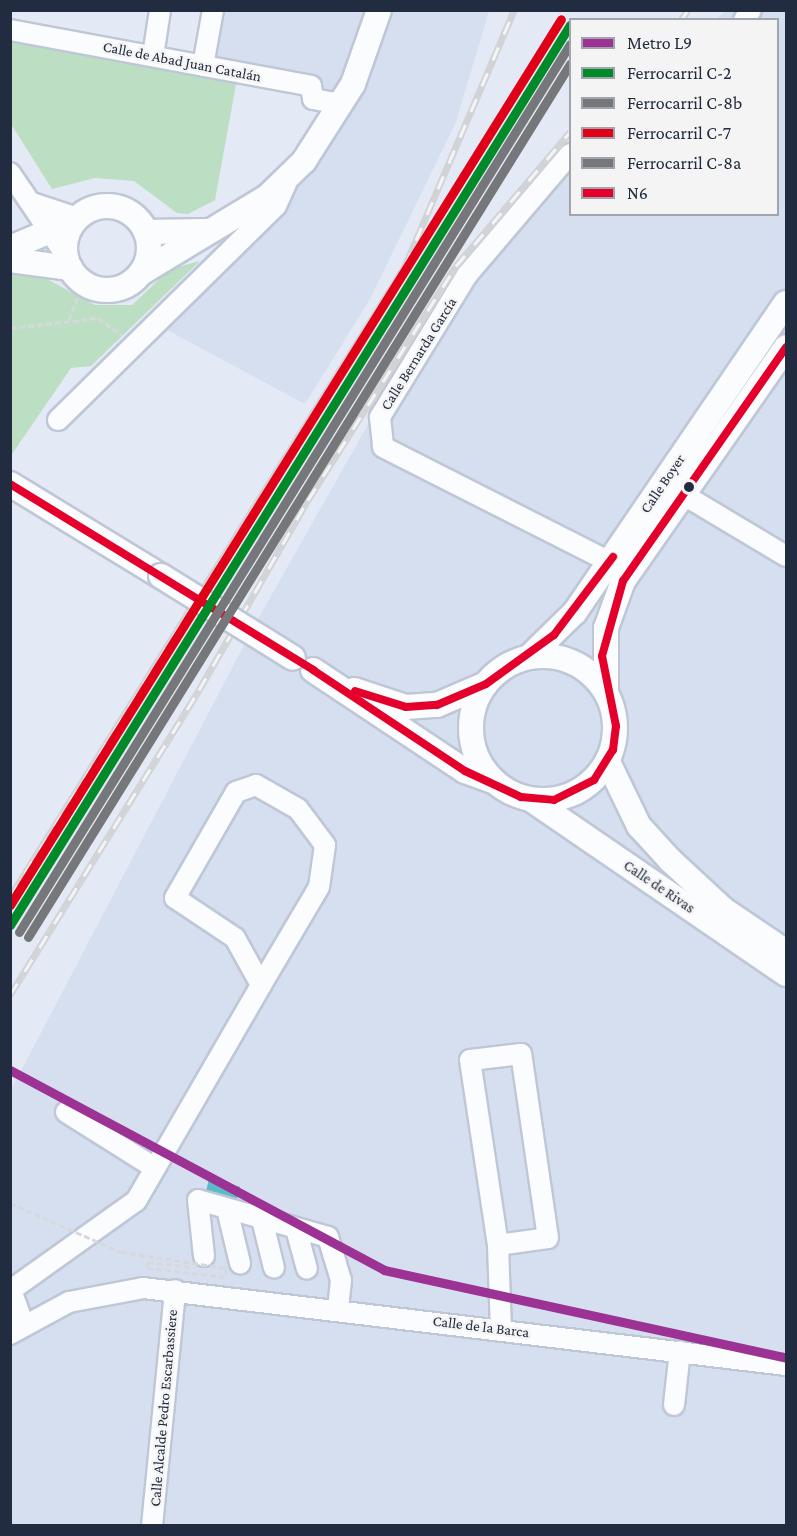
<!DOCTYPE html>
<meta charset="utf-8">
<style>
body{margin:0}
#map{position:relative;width:797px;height:1536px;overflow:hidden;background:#e4eaf5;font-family:"Crimson Pro",serif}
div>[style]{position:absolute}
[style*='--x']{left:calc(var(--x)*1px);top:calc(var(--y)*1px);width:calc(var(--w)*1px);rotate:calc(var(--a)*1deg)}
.built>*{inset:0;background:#d6dff0}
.green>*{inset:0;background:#bcdec2}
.water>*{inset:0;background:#5bbbc6;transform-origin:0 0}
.path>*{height:3px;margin-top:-1.5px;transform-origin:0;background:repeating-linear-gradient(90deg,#d6d8dc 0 6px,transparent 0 9px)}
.roads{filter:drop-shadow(2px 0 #bfc7d7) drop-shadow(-2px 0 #bfc7d7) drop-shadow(0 2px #bfc7d7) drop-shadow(0 -2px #bfc7d7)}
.minor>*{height:20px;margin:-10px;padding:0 10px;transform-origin:10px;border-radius:10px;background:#fbfcfe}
.major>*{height:24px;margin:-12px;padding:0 12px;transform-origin:12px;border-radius:12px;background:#fbfcfe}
.major>.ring{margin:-12px;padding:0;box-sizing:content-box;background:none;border:24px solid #fbfcfe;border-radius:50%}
.rail>*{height:7px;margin-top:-3.5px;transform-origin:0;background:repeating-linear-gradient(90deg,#f4f4f4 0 14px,#d1d3d7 0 28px);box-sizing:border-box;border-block:2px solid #d1d3d7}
.path-bridge>*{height:3px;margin-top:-1.5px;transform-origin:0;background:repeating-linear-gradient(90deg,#d6d8dc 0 6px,transparent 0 9px)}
.bridges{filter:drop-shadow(2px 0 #bfc7d7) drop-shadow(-2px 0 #bfc7d7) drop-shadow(0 2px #bfc7d7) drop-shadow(0 -2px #bfc7d7)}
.major-bridge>*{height:24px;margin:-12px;padding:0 12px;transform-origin:12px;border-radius:12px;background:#fbfcfe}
.bus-1>*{height:8px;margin:-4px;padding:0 4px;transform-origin:4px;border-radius:4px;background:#e4002b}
.rail-1>*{height:9px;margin:-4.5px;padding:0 4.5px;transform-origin:4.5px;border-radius:4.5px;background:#008a29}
.rail-2>*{height:9px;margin:-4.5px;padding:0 4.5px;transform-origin:4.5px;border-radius:4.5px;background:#76777a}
.rail-3>*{height:9px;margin:-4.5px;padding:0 4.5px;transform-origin:4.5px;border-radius:4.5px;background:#de0118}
.rail-4>*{height:9px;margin:-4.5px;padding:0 4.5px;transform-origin:4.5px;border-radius:4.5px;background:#76777a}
.metro-1>*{height:9px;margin:-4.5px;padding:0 4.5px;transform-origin:4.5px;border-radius:4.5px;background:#9c3293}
.dots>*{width:16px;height:16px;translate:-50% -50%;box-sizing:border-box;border:3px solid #f4f4f4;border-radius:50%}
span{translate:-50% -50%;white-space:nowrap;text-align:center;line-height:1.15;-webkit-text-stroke:4.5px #f4f4f4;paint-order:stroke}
.street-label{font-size:15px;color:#222c40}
.frame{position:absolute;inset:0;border:12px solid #222c40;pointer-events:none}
.legend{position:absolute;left:569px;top:18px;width:210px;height:198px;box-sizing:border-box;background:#f4f4f4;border:2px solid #a0a4ac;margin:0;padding:8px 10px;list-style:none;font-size:18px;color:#222c40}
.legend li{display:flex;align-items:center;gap:12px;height:30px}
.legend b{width:30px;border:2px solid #a0a4ac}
</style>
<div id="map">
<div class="built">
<div style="clip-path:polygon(213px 11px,489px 11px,456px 122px,370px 299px,305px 404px,154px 323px,223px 254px,215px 230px,330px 126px,311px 86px,203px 66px)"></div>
<div style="clip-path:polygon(725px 11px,786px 11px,786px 1525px,11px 1526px,11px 1090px,254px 626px,374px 414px,522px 209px,570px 162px,570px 214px,778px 214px,778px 20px,716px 19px)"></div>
</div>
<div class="green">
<div style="clip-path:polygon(10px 39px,237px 79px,215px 200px,188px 214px,177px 213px,134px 181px,95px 178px,52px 189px,11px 124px)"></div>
<div style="clip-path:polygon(200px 261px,91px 366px,71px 368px,10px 457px,10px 270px,32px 271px,95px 305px,132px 305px,170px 269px)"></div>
</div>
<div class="water">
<div style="left:209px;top:1179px;width:32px;height:16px;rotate:14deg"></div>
</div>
<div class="path">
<div style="--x:69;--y:320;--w:30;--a:-69"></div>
<div style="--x:10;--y:328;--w:89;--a:-6.5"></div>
<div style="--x:98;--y:318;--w:29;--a:35"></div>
<div style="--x:190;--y:1267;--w:42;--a:-173.2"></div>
<div style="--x:148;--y:1262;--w:6;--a:99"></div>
<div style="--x:147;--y:1268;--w:80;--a:6.5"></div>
</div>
<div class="roads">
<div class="minor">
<div style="--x:744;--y:20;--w:12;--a:-55"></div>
<div style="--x:10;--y:30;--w:306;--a:10.5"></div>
<div style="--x:311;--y:86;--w:13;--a:81"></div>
<div style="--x:313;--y:99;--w:29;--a:10"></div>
<div style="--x:153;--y:56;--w:47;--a:-81.3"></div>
<div style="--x:203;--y:66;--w:57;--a:-79.9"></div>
<div style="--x:570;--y:154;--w:159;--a:130.4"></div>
<div style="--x:467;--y:275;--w:167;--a:121.5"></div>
<div style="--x:380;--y:417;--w:30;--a:84"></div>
<div style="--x:383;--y:447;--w:254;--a:26.9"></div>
<div style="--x:10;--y:173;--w:98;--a:55.8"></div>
<div style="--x:32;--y:203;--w:47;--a:18.4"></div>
<div style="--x:58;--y:420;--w:305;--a:-44.5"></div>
<div style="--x:276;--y:206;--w:27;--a:-66"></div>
<div style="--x:684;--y:495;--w:119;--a:30.9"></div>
<div style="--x:256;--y:785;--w:48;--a:29.7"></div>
<div style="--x:298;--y:809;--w:45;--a:53.1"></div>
<div style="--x:325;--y:845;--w:42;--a:98.1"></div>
<div style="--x:319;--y:887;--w:114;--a:120.6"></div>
<div style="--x:261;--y:985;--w:54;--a:-119"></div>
<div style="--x:235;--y:938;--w:72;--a:-146.3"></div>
<div style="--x:175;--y:898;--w:122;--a:-60.1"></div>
<div style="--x:236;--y:792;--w:21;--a:-19"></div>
<div style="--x:66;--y:1112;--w:105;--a:32.2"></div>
<div style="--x:227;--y:1209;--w:56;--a:76.5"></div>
<div style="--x:262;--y:1219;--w:50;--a:76.2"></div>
<div style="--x:296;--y:1229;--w:41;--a:74.6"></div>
<div style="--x:498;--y:1245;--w:50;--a:-8"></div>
<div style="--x:548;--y:1238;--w:186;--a:-98.3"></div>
<div style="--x:521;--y:1054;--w:51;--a:173.3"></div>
<div style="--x:470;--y:1060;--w:187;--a:81.4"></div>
<div style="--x:498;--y:1245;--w:84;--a:88"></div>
<div style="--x:204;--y:1256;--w:56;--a:-96.1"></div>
<div style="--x:198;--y:1200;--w:135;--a:15.9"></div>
<div style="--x:328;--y:1237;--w:45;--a:73.2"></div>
<div style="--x:341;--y:1280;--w:29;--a:96"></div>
<div style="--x:23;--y:1323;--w:35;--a:-110"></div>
<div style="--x:11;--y:1290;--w:153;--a:-35.5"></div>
<div style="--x:136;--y:1201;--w:250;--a:-59.9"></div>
<div style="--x:10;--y:1334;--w:67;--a:-28.5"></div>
<div style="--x:69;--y:1302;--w:75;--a:-10.7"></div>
<div style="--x:143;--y:1288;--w:648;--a:6.83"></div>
<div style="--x:674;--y:1405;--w:54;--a:-83.7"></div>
<div style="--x:152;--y:1526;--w:237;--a:-84.4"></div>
</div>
<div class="major">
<div class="ring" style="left:65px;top:206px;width:60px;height:60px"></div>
<div style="--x:146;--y:232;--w:60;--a:-1"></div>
<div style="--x:10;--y:248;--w:69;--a:-22.9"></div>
<div style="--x:10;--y:260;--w:61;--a:7.6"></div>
<div style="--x:141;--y:273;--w:147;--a:-31.1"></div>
<div style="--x:267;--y:197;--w:52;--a:-44.2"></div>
<div style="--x:304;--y:161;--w:91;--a:-57.5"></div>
<div style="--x:353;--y:84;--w:78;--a:-70.6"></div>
<div style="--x:10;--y:484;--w:177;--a:31.4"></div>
<div class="ring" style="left:471px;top:656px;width:120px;height:120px"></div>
<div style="--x:529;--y:657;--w:64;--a:-44.4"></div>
<div style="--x:575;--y:612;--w:374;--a:-55.7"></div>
<div style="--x:313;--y:670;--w:182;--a:33.6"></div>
<div style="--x:465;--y:771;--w:30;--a:20"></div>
<div style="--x:354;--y:690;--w:55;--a:18.1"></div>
<div style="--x:406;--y:707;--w:31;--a:-4"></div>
<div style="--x:437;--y:705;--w:53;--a:-23.2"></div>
<div style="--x:606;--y:690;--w:62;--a:-90"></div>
<div style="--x:606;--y:628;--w:50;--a:-70.1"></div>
<div style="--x:623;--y:581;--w:285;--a:-55.1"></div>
<div style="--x:608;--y:762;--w:71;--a:64.2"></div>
<div style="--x:639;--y:826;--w:46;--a:47.6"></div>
<div style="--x:670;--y:860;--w:74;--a:42.8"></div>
<div style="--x:724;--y:910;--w:75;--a:34.1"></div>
<div style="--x:532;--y:800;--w:308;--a:34.4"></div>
</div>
</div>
<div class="rail">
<div style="--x:681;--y:20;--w:12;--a:-55"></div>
<div style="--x:10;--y:897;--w:744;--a:-57.95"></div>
<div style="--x:405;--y:266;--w:278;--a:-66.9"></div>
<div style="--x:10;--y:995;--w:359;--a:-58.2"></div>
<div style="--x:199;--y:690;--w:219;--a:-60.2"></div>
<div style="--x:308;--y:500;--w:277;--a:-57.7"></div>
<div style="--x:456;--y:266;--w:176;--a:-49.6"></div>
</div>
<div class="path-bridge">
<div style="--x:10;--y:1203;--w:121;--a:23.8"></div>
<div style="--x:121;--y:1252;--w:106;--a:8.7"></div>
<div style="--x:226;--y:1268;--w:9;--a:90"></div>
</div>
<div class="bridges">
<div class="major-bridge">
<div style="--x:161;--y:576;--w:155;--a:31.8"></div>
</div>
</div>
<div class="bus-1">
<div style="--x:10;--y:484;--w:356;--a:31.5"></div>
<div style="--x:313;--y:670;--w:182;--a:33.6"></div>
<div style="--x:465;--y:771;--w:62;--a:24.9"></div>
<div style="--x:521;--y:797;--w:33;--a:5"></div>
<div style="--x:554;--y:800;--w:45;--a:-26.6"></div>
<div style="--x:594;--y:780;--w:36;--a:-58"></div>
<div style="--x:613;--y:750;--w:24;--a:-83"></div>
<div style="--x:616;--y:726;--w:71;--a:-101.3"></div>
<div style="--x:602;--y:656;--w:78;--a:-74.4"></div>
<div style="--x:623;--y:581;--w:285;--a:-55.1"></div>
<div style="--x:355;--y:691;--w:53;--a:17.4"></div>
<div style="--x:406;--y:707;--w:31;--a:-4"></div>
<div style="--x:437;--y:705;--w:53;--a:-23.2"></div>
<div style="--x:486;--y:684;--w:84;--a:-35.8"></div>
<div style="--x:554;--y:635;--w:98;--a:-52.9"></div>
</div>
<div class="rail-1">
<div style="--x:10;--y:925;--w:1060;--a:-58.11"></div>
</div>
<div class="rail-2">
<div style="--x:19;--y:932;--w:1045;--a:-58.18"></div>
</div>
<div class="rail-3">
<div style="--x:10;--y:905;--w:1043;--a:-58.12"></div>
</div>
<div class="rail-4">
<div style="--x:28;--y:937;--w:1028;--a:-58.17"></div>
</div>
<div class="metro-1">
<div style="--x:10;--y:1070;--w:424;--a:28.1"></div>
<div style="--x:384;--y:1270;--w:412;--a:12.3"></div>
</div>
<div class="dots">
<div style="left:689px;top:487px;background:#222c40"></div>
</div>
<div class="street-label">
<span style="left:182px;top:62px;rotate:11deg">Calle de Abad Juan Catalán</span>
<span style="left:419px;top:354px;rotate:-58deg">Calle Bernarda García</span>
<span style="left:663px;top:484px;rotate:-56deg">Calle Boyer</span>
<span style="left:659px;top:887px;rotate:34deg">Calle de Rivas</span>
<span style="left:481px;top:1327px;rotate:7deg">Calle de la Barca</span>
<span style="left:164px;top:1408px;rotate:-85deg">Calle Alcalde Pedro Escarbassiere</span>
</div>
<div class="frame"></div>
<ul class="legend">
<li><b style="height:8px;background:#9c3293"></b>Metro L9</li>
<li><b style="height:8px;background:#008a29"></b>Ferrocarril C-2</li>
<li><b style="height:8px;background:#76777a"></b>Ferrocarril C-8b</li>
<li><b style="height:8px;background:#de0118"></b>Ferrocarril C-7</li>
<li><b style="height:8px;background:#76777a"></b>Ferrocarril C-8a</li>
<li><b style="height:8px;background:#e4002b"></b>N6</li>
</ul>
</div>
